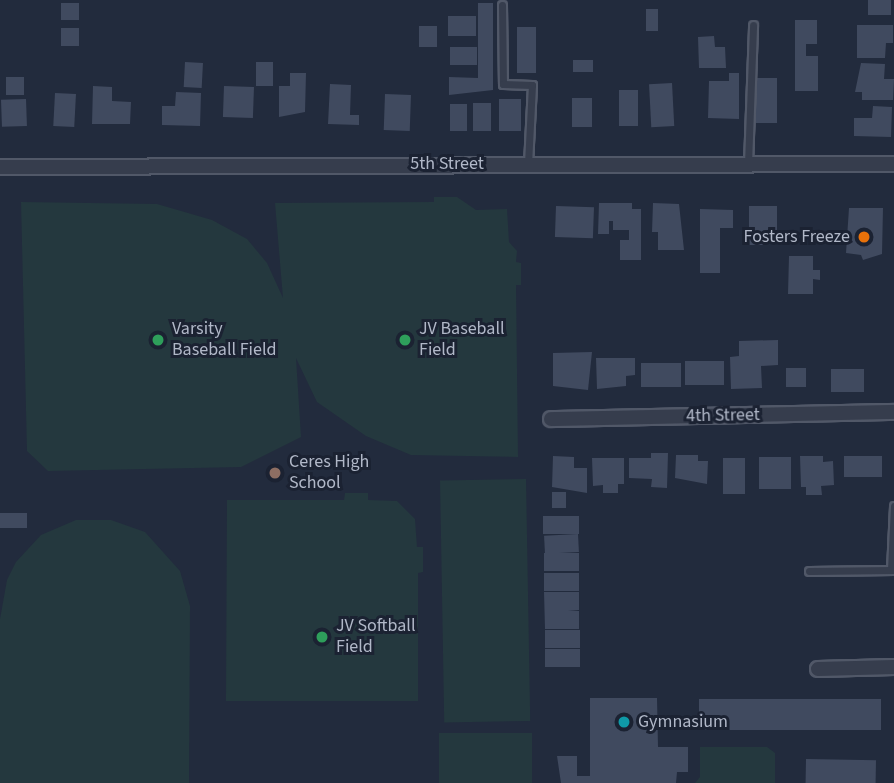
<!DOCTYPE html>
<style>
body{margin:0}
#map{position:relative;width:894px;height:783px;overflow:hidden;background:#222b3d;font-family:"Source Sans 3",sans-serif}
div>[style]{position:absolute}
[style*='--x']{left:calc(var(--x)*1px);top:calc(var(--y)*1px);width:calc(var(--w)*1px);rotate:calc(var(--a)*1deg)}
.green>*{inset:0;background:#24383e;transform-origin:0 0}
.building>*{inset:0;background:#404a5f;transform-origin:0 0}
.roads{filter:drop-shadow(2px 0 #515868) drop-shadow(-2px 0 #515868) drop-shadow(0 2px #515868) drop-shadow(0 -2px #515868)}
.service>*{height:7px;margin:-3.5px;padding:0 3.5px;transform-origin:3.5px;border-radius:3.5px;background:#363d4d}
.minor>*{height:14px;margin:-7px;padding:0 7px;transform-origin:7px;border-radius:7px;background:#363d4d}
.dots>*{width:19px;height:19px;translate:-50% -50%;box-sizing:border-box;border:4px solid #1b2232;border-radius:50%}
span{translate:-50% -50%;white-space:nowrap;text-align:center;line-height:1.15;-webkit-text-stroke:6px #1b2232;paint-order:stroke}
.street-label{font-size:18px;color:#b1b8c8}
.poi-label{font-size:18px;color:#b1b8c8}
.right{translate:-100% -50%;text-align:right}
.left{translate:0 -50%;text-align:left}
</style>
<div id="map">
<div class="green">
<div style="clip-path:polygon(434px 197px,457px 197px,476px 210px,507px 209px,509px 242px,517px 251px,516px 262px,521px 263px,521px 285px,516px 285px,518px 457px,411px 455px,366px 436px,317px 402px,296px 358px,301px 437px,241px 467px,48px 471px,27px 451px,21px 202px,157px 204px,212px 220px,247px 239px,267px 263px,283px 298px,275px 203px,434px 202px)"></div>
<div style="left:526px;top:479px;width:242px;height:86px;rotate:89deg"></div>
<div style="clip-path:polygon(345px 493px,368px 493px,368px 500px,397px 501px,415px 519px,417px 547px,423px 547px,423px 572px,418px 573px,418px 701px,226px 701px,227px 500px,344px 500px)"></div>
<div style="clip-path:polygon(76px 520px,111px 520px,145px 532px,180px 571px,190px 606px,189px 783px,0 783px,0 619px,7px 580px,16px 562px,41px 535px)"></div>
<div style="left:439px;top:733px;width:93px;height:50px"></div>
<div style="clip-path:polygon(700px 747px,767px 747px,775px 753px,775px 783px,695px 783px,700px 777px)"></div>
</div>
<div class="building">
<div style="left:868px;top:0;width:23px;height:15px"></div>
<div style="left:61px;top:3px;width:18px;height:17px"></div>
<div style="clip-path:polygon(478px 3px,493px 3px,493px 90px,449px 95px,449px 77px,478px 78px)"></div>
<div style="left:658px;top:9px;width:22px;height:12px;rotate:90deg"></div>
<div style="left:448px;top:16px;width:28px;height:20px"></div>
<div style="clip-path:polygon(795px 20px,817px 20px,817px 44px,806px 44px,806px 56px,818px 56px,818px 91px,795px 91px)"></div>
<div style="clip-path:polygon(857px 25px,893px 25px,893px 43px,886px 43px,885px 58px,857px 58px)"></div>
<div style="left:419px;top:26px;width:18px;height:21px"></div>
<div style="left:517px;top:27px;width:19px;height:46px"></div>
<div style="left:61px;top:28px;width:18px;height:18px"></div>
<div style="clip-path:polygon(714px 36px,715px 47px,725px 47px,726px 68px,699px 68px,698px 37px)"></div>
<div style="left:450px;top:47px;width:27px;height:18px"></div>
<div style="left:573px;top:60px;width:20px;height:12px"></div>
<div style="left:185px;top:62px;width:18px;height:25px;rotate:3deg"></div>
<div style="left:256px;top:62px;width:17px;height:24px"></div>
<div style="clip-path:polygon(861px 63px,885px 64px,884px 79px,894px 79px,893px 100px,862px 100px,862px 92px,855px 92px)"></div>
<div style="clip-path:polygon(290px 73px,306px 73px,305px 112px,279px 117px,279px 86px,290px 86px)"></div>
<div style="clip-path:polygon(729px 73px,739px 73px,739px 119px,708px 118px,709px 81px,729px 81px)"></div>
<div style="left:24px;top:77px;width:18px;height:18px;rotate:90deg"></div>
<div style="left:753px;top:78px;width:24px;height:45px"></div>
<div style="left:672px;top:83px;width:43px;height:23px;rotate:87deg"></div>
<div style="clip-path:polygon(330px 84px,351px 85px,350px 115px,359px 115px,359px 125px,328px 124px)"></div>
<div style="clip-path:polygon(93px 86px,112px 87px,112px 101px,131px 102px,130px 124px,92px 124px)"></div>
<div style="left:224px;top:86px;width:30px;height:31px;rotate:2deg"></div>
<div style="left:619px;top:90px;width:19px;height:36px"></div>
<div style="clip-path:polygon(176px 92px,201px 93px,200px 126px,162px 125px,162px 106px,175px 106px)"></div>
<div style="left:55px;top:93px;width:21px;height:33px;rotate:3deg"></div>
<div style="left:385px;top:94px;width:26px;height:36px;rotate:2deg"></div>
<div style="left:572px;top:98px;width:20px;height:29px"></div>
<div style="left:26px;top:99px;width:27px;height:25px;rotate:88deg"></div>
<div style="left:499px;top:99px;width:22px;height:32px"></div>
<div style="left:491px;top:103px;width:28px;height:18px;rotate:90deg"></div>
<div style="left:450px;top:104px;width:17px;height:27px"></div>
<div style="clip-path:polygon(873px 106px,892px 107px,891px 137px,854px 136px,854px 118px,872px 118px)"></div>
<div style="clip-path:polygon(599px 203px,632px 203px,632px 209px,641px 209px,641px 260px,620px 260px,620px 240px,629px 240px,629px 230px,613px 230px,613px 221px,609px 221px,609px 234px,598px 234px)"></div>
<div style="clip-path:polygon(653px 203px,679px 204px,684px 250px,658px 250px,658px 232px,652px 232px)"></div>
<div style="left:556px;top:206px;width:38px;height:31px;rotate:2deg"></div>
<div style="clip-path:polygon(749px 206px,777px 206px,777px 233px,763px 233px,763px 245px,749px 245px)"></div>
<div style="clip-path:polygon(849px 208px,883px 208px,882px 254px,863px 260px,861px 255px,846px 253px)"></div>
<div style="clip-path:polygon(700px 209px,733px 210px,733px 228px,720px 228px,720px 273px,700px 273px)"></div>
<div style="clip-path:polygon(789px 256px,813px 256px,813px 270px,820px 270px,820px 280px,813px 279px,813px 294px,788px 294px)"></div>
<div style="clip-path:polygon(778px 340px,778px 365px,761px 366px,762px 388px,731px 389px,730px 357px,739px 356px,739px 341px)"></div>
<div style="clip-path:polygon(592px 352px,588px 390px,553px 386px,553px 353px)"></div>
<div style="clip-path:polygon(596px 358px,635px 358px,635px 375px,626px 376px,626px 386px,597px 389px)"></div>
<div style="left:724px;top:361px;width:24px;height:39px;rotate:90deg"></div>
<div style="left:641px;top:363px;width:40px;height:24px"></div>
<div style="left:786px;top:368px;width:20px;height:19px"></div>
<div style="left:831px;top:369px;width:33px;height:23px"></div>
<div style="clip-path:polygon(651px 453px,668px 453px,667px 488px,651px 487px,652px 479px,629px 478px,629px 458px,651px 458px)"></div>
<div style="clip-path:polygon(676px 455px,698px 455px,698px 461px,708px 461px,707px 484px,675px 478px)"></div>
<div style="clip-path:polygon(553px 456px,574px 457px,574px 468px,587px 468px,587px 493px,552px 487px)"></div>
<div style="clip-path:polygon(800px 456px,823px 456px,823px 462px,833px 461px,834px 485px,821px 486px,822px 495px,806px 495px,806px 487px,801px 487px)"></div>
<div style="left:844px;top:456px;width:38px;height:21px"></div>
<div style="left:759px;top:457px;width:32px;height:32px"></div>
<div style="clip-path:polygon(592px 458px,624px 458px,624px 484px,618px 484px,618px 493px,603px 493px,603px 485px,593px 486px)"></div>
<div style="left:723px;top:458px;width:22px;height:36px"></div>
<div style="left:552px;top:492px;width:14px;height:16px"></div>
<div style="left:0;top:513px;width:27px;height:15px"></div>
<div style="left:543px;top:516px;width:36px;height:18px"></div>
<div style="left:578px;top:534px;width:18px;height:34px;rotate:87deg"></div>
<div style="left:579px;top:553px;width:18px;height:35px;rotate:90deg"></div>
<div style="left:544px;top:573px;width:35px;height:18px"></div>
<div style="clip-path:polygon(544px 592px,579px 592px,579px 610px,568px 611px,579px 611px,579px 629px,545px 629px)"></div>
<div style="left:545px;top:630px;width:35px;height:18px"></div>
<div style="left:580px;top:649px;width:18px;height:35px;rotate:90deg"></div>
<div style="clip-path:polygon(590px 698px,657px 698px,658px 747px,688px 747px,688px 772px,677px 772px,676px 783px,561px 783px,557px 756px,577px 756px,577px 776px,590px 776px)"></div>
<div style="left:881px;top:699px;width:31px;height:182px;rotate:90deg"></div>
<div style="left:806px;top:759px;width:70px;height:24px;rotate:1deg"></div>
</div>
<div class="roads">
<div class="service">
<div style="--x:502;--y:5;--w:79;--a:89.3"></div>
<div style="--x:503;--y:84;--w:29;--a:2"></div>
<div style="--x:532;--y:85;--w:79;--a:92.9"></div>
<div style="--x:748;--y:164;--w:139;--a:-87.9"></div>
<div style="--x:891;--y:570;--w:64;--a:-87.3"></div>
<div style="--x:809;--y:571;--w:85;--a:-0.7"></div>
</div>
<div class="minor">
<div style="--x:0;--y:167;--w:894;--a:-0.19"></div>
<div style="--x:551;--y:419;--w:343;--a:-1.2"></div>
<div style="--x:818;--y:669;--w:76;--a:-1.5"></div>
</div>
</div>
<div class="dots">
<div style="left:864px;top:237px;background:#e8710a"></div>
<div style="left:158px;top:340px;background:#2e9e5b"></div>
<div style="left:405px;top:340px;background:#2e9e5b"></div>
<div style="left:275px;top:473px;background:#8d6e63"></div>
<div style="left:322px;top:637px;background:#2e9e5b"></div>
<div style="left:624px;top:722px;background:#0f9aa8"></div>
</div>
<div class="street-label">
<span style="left:447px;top:164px">5th Street</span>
<span style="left:723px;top:416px;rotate:-1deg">4th Street</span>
</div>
<div class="poi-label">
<span class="right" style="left:850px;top:237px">Fosters Freeze</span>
<span class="left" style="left:172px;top:340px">Varsity<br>Baseball Field</span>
<span class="left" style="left:419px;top:340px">JV Baseball<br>Field</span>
<span class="left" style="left:289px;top:473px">Ceres High<br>School</span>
<span class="left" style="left:336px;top:637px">JV Softball<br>Field</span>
<span class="left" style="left:638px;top:722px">Gymnasium</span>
</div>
</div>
